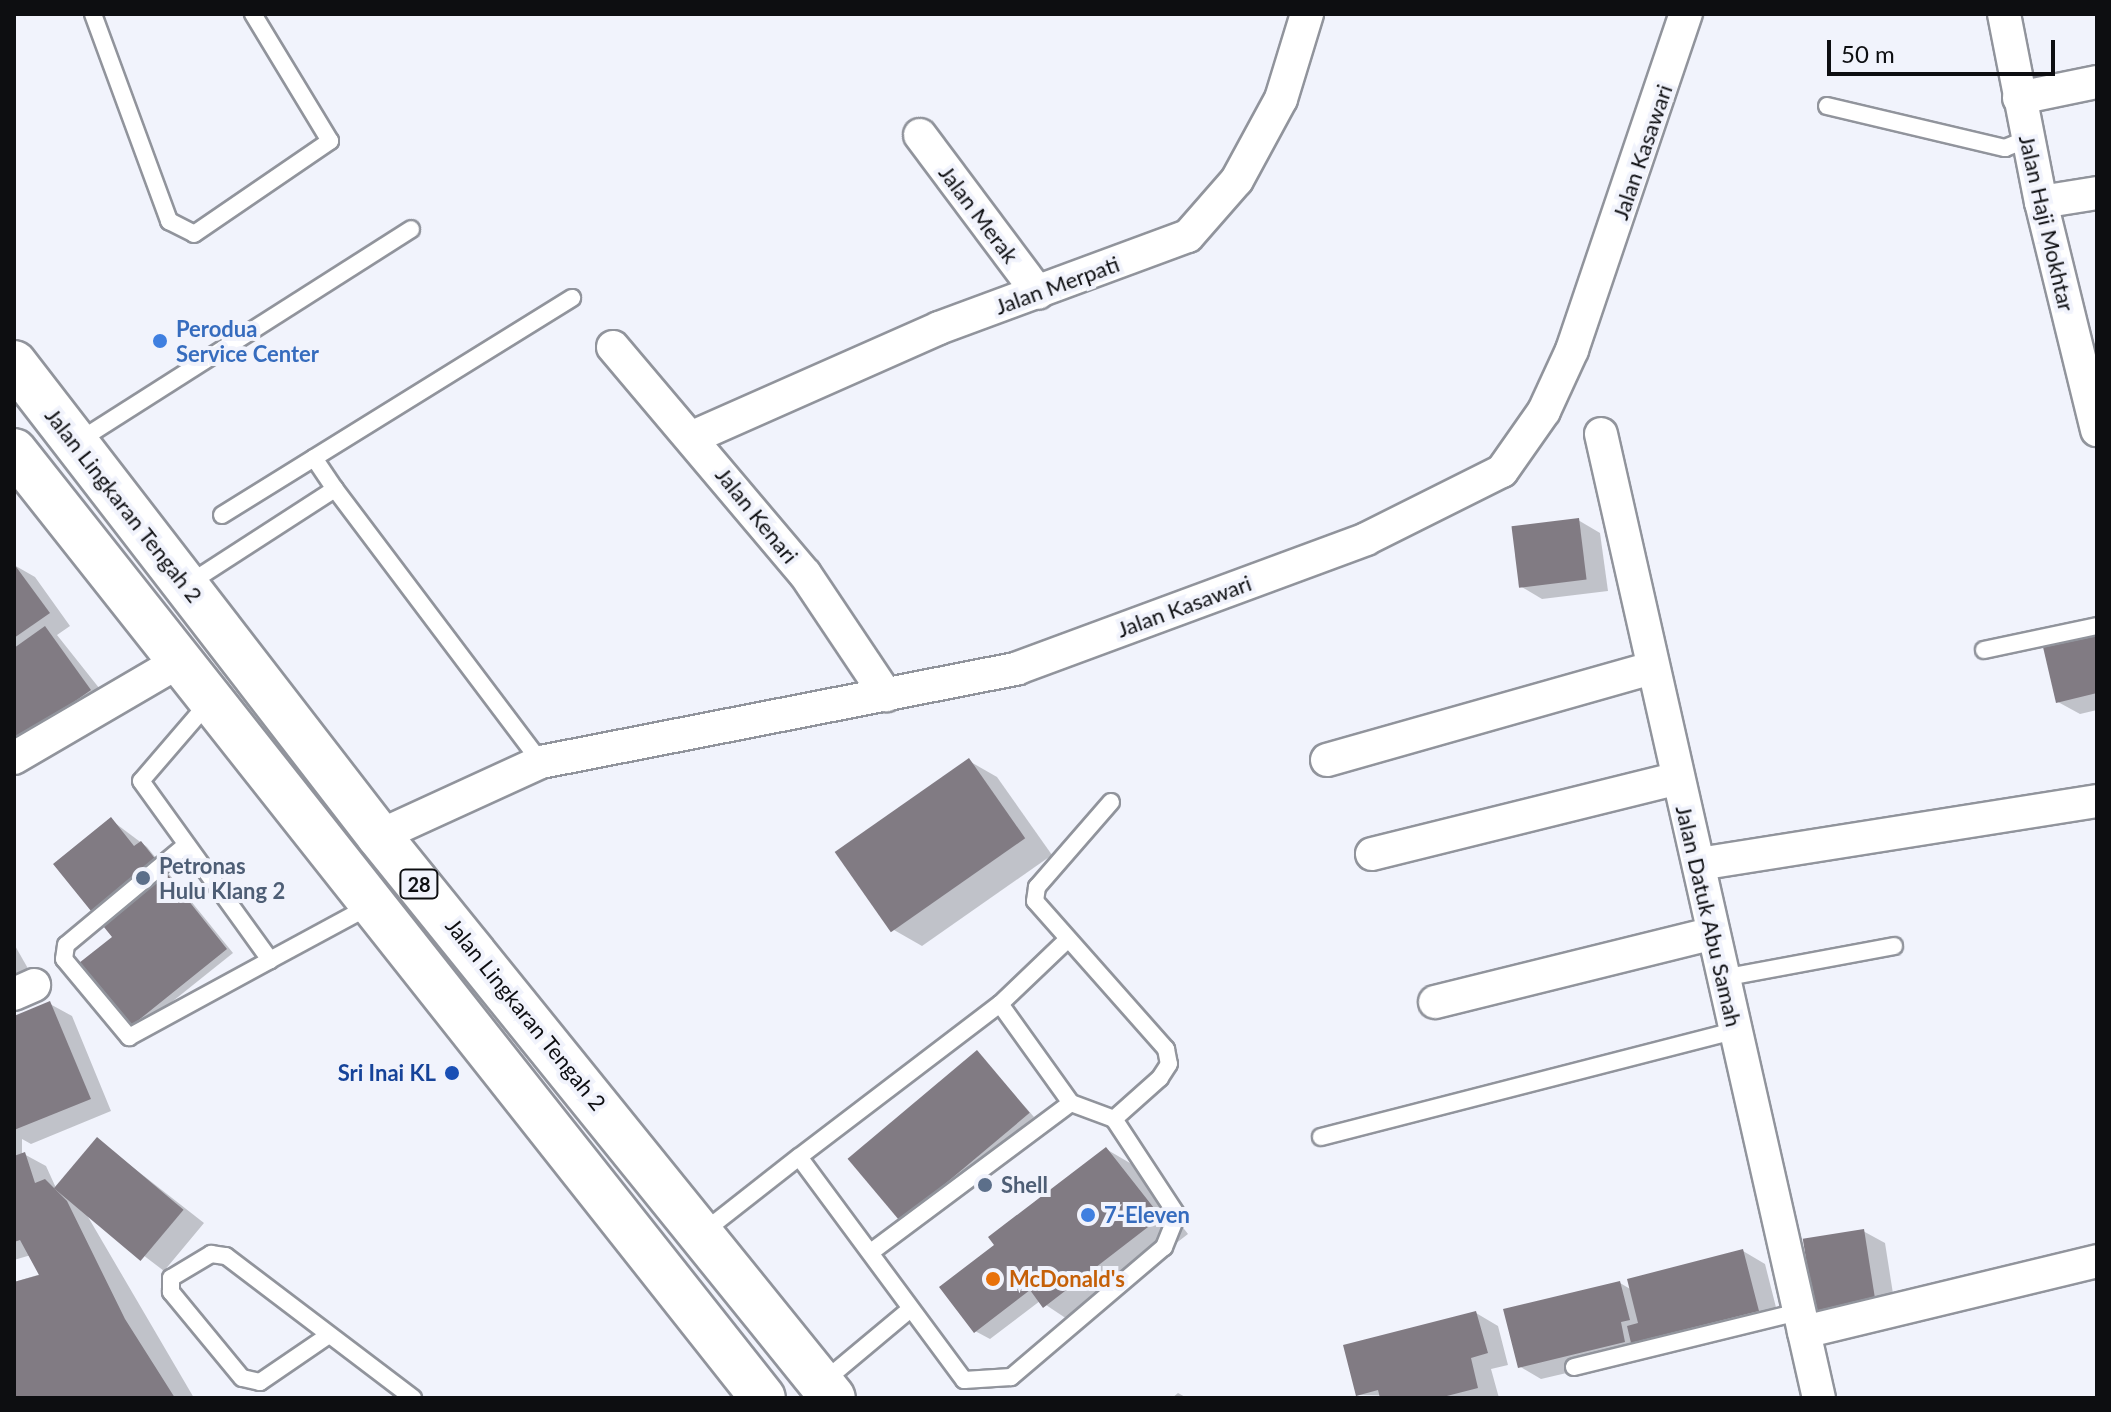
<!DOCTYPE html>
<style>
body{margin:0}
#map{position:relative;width:2111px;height:1412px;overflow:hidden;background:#f1f3fc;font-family:Lato,sans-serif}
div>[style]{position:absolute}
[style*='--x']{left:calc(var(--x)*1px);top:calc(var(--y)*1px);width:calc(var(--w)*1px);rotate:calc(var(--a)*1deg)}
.shadow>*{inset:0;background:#0003}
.building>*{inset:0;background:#817b83;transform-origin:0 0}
.roads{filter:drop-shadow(2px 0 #91949c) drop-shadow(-2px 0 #91949c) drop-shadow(0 2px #91949c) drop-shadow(0 -2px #91949c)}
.lane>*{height:16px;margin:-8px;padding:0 8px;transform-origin:8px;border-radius:8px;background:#fff}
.street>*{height:32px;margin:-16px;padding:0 16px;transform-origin:16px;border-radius:16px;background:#fff}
.highway>*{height:44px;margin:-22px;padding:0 22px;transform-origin:22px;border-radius:22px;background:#fff}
.dots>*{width:22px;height:22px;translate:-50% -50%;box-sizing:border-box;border:4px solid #f1f3fc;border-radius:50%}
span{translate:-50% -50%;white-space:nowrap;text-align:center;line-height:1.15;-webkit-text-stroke:8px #f1f3fc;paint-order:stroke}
.shield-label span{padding:2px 6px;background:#f1f3fc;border:2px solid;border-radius:6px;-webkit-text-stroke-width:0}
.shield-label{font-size:20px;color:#0d0e11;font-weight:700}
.street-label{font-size:22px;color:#0d0e11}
.shop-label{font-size:22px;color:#366cbe;font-weight:700}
.left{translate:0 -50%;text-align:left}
.service-label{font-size:22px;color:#4e5e75;font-weight:700}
.transit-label{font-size:22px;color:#164399;font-weight:700}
.right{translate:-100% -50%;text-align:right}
.food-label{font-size:22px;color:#c56008;font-weight:700}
.frame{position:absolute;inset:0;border:16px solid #0d0e11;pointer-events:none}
.scale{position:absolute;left:1827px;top:40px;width:228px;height:36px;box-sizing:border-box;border:4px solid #0d0e11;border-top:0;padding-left:10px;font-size:24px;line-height:28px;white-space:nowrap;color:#0d0e11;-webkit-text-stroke:6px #f1f3fc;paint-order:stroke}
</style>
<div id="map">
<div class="shadow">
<div style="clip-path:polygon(1578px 520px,1600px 533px,1608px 591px,1542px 599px,1520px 586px)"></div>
<div style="clip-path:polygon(14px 565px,35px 577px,70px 626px,57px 635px,111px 703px,14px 741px)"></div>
<div style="clip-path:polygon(2097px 636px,2097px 710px,2080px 714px,2058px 702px)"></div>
<div style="clip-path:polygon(969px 761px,997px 777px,1052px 855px,922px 946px,894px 930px)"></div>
<div style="clip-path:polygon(111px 820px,147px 847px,233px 953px,138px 1029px,115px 937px)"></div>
<div style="clip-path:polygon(14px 944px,30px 972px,14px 981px)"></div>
<div style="clip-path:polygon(50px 1004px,72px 1016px,111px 1111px,31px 1144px,22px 1139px,22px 1153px,46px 1166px,56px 1188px,98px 1140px,204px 1223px,164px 1271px,84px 1210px,194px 1398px,14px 1398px,14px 1282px,41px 1274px,31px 1255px,14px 1260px,14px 1018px)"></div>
<div style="clip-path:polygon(977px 1052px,1034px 1117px,905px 1222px,898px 1218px)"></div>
<div style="clip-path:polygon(1106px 1149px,1135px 1166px,1188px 1234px,1073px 1323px,1040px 1301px,990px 1339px,975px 1331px,995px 1248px)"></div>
<div style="clip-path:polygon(1863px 1231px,1885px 1243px,1897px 1319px,1806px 1240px)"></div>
<div style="clip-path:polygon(1743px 1251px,1765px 1264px,1780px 1323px,1541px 1379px,1519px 1366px,1620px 1283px,1632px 1290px)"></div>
<div style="clip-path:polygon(1476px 1313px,1498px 1326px,1508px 1365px,1491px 1369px,1499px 1398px,1358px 1395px)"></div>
<div style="clip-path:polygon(1178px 1393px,1187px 1398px,1172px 1398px)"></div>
</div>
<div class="building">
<div style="left:1579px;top:518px;width:62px;height:68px;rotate:83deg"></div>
<div style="clip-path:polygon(14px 564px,50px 613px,14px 638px)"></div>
<div style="clip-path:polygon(45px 626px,91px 690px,14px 744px,14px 648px)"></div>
<div style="clip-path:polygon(2097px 634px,2097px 693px,2056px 703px,2043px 647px)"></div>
<div style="left:969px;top:758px;width:98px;height:164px;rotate:55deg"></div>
<div style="clip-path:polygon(111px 817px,134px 846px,141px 841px,227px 949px,130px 1027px,79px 963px,112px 937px,53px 864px)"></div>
<div style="clip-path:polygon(50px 1001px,91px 1099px,14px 1130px,14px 1016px)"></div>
<div style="left:977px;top:1050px;width:82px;height:169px;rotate:50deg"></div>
<div style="left:97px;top:1137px;width:113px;height:67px;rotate:40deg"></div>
<div style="clip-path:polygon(1106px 1147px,1161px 1217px,1043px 1308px,1030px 1290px,974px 1333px,939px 1287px,994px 1245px,988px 1237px)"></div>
<div style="clip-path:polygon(25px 1152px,35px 1183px,45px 1179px,67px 1201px,125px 1319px,175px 1398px,14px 1398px,14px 1282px,39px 1275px,20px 1240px,14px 1242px,14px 1156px)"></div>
<div style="left:1864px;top:1229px;width:79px;height:62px;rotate:81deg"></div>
<div style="clip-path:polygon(1743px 1249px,1759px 1311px,1631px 1343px,1627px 1326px,1638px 1323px,1627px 1279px)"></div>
<div style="clip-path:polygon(1620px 1281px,1630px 1320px,1621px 1322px,1625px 1342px,1518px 1368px,1503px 1309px)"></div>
<div style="clip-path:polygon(1476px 1311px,1488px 1353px,1471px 1358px,1478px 1388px,1439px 1398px,1380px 1398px,1378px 1390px,1356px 1396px,1343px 1345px)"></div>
</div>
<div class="roads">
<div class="lane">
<div style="--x:93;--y:14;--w:221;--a:69.8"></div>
<div style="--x:169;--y:221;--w:28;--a:27"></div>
<div style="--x:194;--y:234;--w:165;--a:-34.4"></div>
<div style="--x:330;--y:141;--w:149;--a:-121.2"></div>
<div style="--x:1827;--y:106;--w:183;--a:13.3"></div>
<div style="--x:2005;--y:148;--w:24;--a:-22"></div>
<div style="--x:77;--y:442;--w:396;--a:-32.5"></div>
<div style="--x:314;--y:458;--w:37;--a:56"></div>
<div style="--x:222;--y:515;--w:412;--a:-31.8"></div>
<div style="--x:188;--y:584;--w:175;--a:-32.9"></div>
<div style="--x:335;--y:489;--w:342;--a:53"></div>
<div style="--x:1984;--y:650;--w:116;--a:-12"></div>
<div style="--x:209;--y:702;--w:104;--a:130.7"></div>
<div style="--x:141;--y:781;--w:221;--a:54.2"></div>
<div style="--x:270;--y:960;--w:111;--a:-28.4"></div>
<div style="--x:1111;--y:802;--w:113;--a:131"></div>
<div style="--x:1037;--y:887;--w:14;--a:98"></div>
<div style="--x:1035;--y:901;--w:198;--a:48.5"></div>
<div style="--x:1166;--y:1049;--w:15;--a:79"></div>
<div style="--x:1169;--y:1064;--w:17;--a:123"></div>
<div style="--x:1160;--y:1078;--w:62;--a:138.3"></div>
<div style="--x:186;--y:845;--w:156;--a:140.2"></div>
<div style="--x:66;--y:945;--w:14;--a:98"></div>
<div style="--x:64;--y:959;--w:102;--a:50.2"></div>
<div style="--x:129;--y:1037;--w:161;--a:-28.6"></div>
<div style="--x:1723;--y:978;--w:174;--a:-10.6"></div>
<div style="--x:1000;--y:1004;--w:91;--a:-43.7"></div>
<div style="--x:1321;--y:1137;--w:427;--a:-14.4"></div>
<div style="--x:702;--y:1233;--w:123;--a:-38.1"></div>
<div style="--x:799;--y:1157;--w:253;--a:-37.3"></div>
<div style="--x:1000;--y:1004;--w:122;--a:54.4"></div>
<div style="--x:1071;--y:1103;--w:46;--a:20.4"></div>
<div style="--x:1114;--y:1119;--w:115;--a:56.7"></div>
<div style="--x:1177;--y:1215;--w:35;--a:112"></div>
<div style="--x:1164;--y:1247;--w:201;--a:139.6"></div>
<div style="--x:1011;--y:1377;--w:47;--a:176.3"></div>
<div style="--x:964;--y:1380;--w:277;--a:-126.5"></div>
<div style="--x:871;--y:1252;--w:249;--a:-36.7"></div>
<div style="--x:326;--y:1337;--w:80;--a:145.7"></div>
<div style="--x:260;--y:1382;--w:18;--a:-167"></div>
<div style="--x:242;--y:1378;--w:112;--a:-129.5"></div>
<div style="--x:171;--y:1292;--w:14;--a:-90"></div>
<div style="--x:171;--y:1278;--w:47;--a:-31"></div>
<div style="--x:211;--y:1254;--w:15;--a:8"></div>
<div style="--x:226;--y:1256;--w:235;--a:37.2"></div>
<div style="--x:1574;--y:1367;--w:231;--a:-13.8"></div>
<div style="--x:823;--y:1382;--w:111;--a:-39.9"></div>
</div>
<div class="street">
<div style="--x:2004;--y:14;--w:192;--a:78.9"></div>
<div style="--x:2041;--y:202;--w:235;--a:76.2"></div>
<div style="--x:2019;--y:98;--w:80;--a:-11.6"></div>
<div style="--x:920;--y:135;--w:197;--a:53.2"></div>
<div style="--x:2041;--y:202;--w:57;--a:-9.1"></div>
<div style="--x:613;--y:347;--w:297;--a:49.8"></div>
<div style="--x:805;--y:574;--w:146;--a:56.2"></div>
<div style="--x:1601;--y:434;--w:988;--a:77.26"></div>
<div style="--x:693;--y:437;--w:269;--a:-23.9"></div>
<div style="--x:939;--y:328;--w:265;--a:-20.3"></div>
<div style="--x:1188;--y:236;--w:74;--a:-48.8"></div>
<div style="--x:1237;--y:180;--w:92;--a:-61.5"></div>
<div style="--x:1281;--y:99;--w:89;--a:-73"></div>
<div style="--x:14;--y:758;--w:190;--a:-30.3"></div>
<div style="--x:1327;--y:760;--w:338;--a:-15.8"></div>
<div style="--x:379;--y:836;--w:178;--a:-24.6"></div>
<div style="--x:541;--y:762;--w:486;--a:-11.1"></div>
<div style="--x:1018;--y:668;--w:371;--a:-20.3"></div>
<div style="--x:1366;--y:539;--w:152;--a:-26.6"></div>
<div style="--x:1502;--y:471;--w:73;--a:-55"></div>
<div style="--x:1544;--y:411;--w:67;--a:-65.3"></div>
<div style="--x:1572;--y:350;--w:355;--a:-71.3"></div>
<div style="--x:1372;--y:854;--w:315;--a:-13.9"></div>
<div style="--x:1699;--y:864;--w:403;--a:-9"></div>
<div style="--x:14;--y:994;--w:22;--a:-24"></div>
<div style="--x:1435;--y:1002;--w:286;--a:-13.9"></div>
<div style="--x:1804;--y:1332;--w:301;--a:-13.6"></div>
</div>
<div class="highway">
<div style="--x:14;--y:363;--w:597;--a:52.34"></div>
<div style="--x:379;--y:836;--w:722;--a:51.07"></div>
<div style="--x:14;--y:451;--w:1207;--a:51.66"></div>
</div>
</div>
<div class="dots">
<div style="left:160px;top:341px;background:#3f7fe0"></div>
<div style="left:143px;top:878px;background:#5c6f8a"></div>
<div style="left:452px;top:1073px;background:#1a4fb4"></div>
<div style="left:985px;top:1185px;background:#5c6f8a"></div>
<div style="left:1088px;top:1215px;background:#3f7fe0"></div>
<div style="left:993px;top:1279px;background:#e8710a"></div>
</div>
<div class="shield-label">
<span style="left:419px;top:884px">28</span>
</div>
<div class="street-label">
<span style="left:1642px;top:152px;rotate:-71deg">Jalan Kasawari</span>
<span style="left:979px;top:214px;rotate:53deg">Jalan Merak</span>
<span style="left:2047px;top:223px;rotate:77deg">Jalan Haji Mokhtar</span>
<span style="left:1057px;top:285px;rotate:-20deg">Jalan Merpati</span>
<span style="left:124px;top:505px;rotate:52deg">Jalan Lingkaran Tengah 2</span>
<span style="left:757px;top:515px;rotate:51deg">Jalan Kenari</span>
<span style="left:1184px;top:606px;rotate:-20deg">Jalan Kasawari</span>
<span style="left:1709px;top:916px;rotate:77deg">Jalan Datuk Abu Samah</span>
<span style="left:526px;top:1014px;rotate:51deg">Jalan Lingkaran Tengah 2</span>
</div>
<div class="shop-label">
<span class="left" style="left:176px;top:341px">Perodua<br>Service Center</span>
<span class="left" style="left:1104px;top:1215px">7-Eleven</span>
</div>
<div class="service-label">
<span class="left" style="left:159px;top:878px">Petronas<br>Hulu Klang 2</span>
<span class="left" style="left:1001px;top:1185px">Shell</span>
</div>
<div class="transit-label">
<span class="right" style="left:436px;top:1073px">Sri Inai KL</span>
</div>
<div class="food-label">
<span class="left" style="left:1009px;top:1279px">McDonald's</span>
</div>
<div class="frame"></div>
<div class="scale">50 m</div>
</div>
